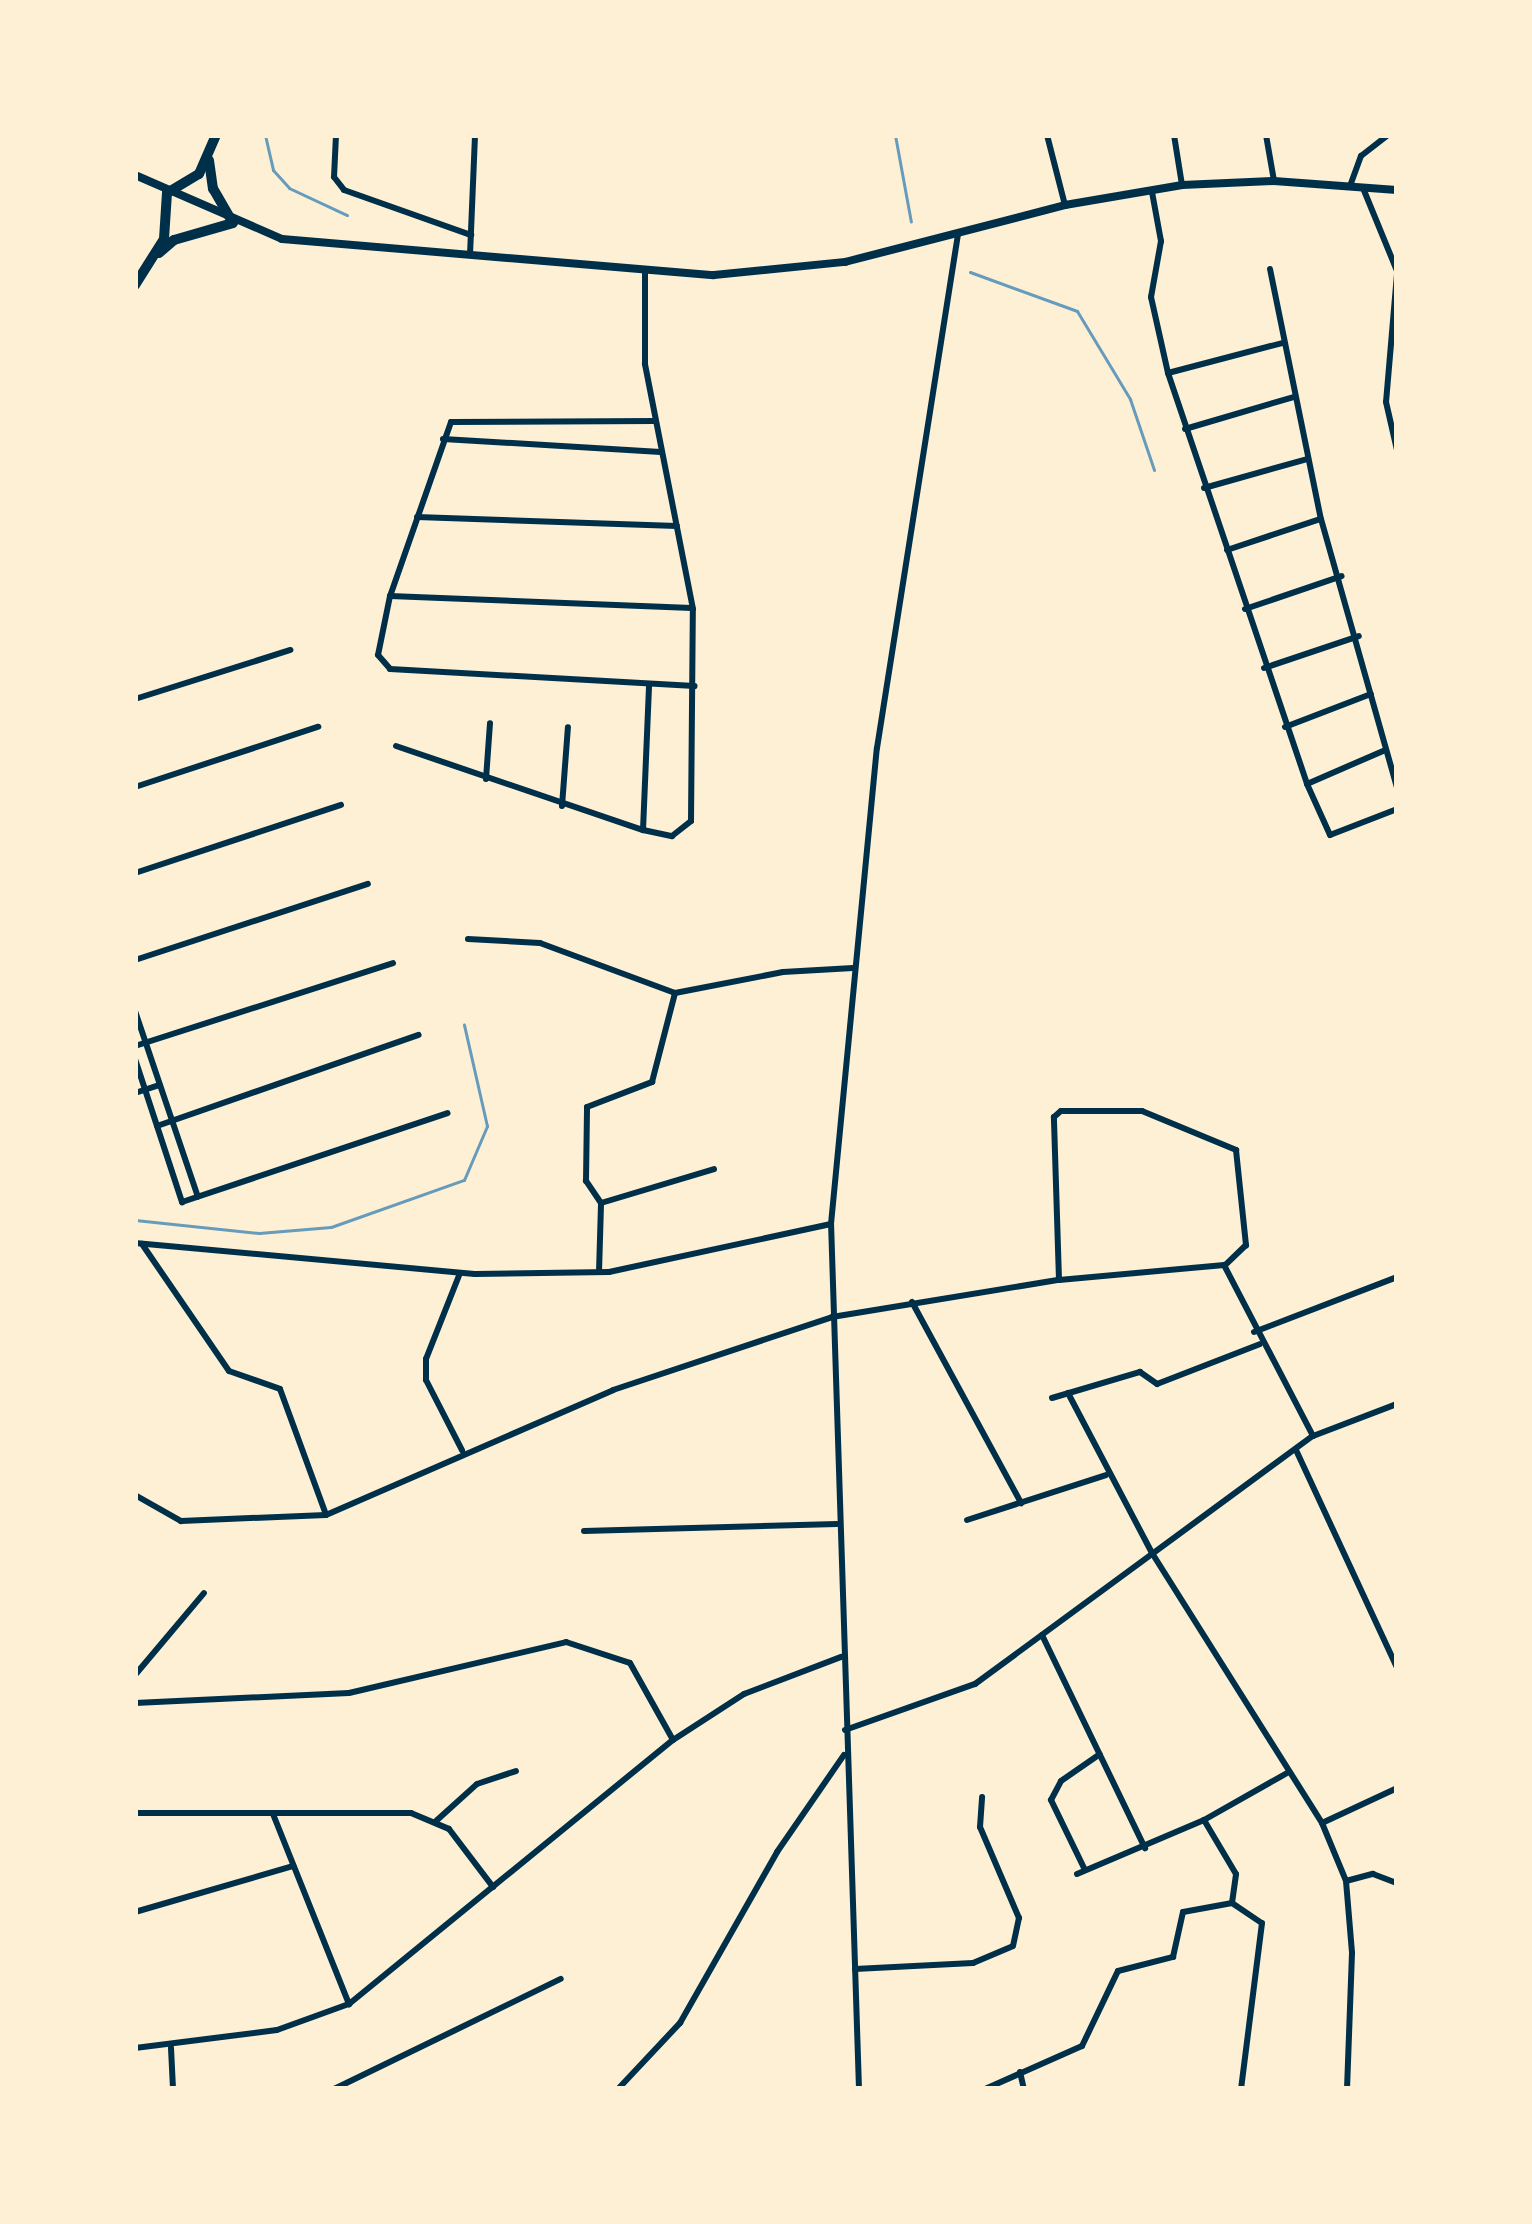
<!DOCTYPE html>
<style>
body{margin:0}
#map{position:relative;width:1532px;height:2224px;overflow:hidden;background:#fdf0d5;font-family:Lato,sans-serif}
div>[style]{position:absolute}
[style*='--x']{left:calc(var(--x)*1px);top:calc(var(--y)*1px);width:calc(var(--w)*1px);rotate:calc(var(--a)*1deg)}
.stream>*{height:3px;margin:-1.5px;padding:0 1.5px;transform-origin:1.5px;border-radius:1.5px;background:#669bbc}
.minor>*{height:6px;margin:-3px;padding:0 3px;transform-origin:3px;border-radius:3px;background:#003049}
.tertiary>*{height:8px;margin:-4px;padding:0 4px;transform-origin:4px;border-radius:4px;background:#003049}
.primary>*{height:10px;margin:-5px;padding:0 5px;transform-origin:5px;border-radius:5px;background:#003049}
span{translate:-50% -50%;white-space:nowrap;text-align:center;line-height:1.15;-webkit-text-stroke:9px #fdf0d5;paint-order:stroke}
.frame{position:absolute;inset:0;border:138px solid #fdf0d5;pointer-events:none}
</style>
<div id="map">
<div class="stream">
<div style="--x:265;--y:135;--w:36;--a:77"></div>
<div style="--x:273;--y:170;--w:24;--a:48"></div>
<div style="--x:289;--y:188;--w:64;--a:25"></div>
<div style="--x:895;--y:135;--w:88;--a:79.6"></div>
<div style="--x:970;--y:272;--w:114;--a:20"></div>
<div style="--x:1077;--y:311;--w:103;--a:58.9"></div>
<div style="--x:1130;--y:399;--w:75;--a:71.3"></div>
<div style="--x:135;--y:1220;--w:125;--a:6"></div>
<div style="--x:259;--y:1233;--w:72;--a:-4.8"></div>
<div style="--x:331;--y:1227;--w:141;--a:-19.5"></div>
<div style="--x:464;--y:1180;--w:59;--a:-66.9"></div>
<div style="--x:487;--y:1126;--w:104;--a:-102.8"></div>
</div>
<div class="minor">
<div style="--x:336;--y:135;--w:42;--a:92.7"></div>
<div style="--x:334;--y:177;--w:16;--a:52"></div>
<div style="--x:344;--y:190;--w:135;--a:19.5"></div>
<div style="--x:1047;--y:135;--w:72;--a:75.6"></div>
<div style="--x:1174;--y:135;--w:51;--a:80.9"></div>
<div style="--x:1266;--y:135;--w:47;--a:80.1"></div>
<div style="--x:1350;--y:186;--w:32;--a:-70"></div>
<div style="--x:1361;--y:156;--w:34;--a:-38"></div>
<div style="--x:1363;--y:188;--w:90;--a:67.7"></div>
<div style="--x:1152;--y:192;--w:50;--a:79.6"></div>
<div style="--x:1161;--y:241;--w:57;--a:100.1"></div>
<div style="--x:1151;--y:297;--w:78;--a:77.4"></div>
<div style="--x:1168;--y:373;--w:434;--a:71.3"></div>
<div style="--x:1307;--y:784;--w:56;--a:65.7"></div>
<div style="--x:1330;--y:835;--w:72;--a:-21.2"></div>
<div style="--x:470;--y:255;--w:120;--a:-87.6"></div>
<div style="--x:1270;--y:269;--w:255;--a:78.5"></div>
<div style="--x:1321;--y:519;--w:280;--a:74.2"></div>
<div style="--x:1397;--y:274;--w:128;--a:94.9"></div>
<div style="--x:1386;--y:402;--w:49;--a:77.1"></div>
<div style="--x:1168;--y:373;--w:118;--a:-14.7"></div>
<div style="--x:655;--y:421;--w:204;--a:179.7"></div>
<div style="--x:451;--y:422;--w:184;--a:109.3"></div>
<div style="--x:390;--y:596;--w:60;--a:101.5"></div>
<div style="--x:378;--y:655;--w:18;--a:49"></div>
<div style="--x:390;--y:669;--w:305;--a:3.2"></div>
<div style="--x:1185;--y:429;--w:114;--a:-16.4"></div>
<div style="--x:443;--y:439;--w:218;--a:3.4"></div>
<div style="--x:1204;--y:488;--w:107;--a:-15.7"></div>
<div style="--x:417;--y:517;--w:260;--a:2"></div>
<div style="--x:1227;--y:550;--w:98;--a:-18.4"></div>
<div style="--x:390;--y:596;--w:302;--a:2.3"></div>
<div style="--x:1245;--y:609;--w:102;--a:-18.8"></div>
<div style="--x:1264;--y:668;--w:100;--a:-18.6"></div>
<div style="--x:135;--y:699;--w:163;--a:-17.5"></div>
<div style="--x:1285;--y:727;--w:92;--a:-21"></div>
<div style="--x:396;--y:746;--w:261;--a:18.8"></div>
<div style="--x:643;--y:830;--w:30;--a:12"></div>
<div style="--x:672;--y:836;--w:24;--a:-38"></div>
<div style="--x:691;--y:821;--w:212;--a:-89.5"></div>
<div style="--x:693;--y:609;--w:250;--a:-101.1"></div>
<div style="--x:645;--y:364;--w:93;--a:-90"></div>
<div style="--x:486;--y:779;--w:56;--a:-85.9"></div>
<div style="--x:1307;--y:784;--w:83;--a:-23.5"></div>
<div style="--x:135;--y:787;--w:193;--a:-18.2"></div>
<div style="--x:562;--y:806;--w:79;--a:-85.7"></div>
<div style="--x:643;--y:830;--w:146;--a:-87.6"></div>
<div style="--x:135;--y:873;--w:217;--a:-18.3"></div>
<div style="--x:468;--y:939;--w:72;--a:3.2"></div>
<div style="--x:540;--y:943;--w:144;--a:20.3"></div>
<div style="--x:675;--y:993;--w:110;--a:-11"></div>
<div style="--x:783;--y:972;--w:70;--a:-3.3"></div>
<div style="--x:135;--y:960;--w:245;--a:-18.1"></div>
<div style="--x:135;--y:1011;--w:196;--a:71.3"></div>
<div style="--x:135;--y:1046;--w:271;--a:-17.8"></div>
<div style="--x:135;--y:1059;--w:151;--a:71.8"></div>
<div style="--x:182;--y:1202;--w:280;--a:-18.5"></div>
<div style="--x:135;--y:1093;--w:26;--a:-18"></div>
<div style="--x:157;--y:1126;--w:277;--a:-19.2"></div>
<div style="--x:601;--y:1203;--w:118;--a:-16.7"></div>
<div style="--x:135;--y:1243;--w:341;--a:5.2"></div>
<div style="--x:475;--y:1274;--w:134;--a:-0.9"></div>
<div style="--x:609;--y:1272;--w:227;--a:-12.2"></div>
<div style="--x:142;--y:1244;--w:154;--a:55.6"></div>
<div style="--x:229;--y:1371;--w:54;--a:19.4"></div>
<div style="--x:280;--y:1389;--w:134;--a:69.9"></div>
<div style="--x:599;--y:1272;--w:69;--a:-88.3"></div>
<div style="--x:601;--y:1203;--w:27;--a:-124"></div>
<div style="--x:586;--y:1181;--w:74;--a:-89.2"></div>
<div style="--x:587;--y:1107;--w:70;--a:-21"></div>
<div style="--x:652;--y:1082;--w:92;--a:-75.5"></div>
<div style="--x:460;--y:1273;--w:92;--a:111.6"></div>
<div style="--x:426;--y:1359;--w:21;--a:90"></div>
<div style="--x:426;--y:1380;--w:79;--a:62.8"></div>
<div style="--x:1059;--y:1280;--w:163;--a:-91.8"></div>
<div style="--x:1054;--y:1117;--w:9;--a:-41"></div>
<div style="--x:1061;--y:1111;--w:81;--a:0"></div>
<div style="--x:1142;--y:1111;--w:102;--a:22.5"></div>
<div style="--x:1236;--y:1150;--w:96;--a:84"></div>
<div style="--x:1246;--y:1245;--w:29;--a:136"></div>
<div style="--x:912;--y:1302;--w:229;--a:61.5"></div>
<div style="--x:1254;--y:1332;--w:153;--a:-21"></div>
<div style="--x:1068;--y:1393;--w:181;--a:62.3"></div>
<div style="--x:1152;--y:1553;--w:319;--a:57.8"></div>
<div style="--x:1322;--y:1823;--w:63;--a:67.5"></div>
<div style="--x:1346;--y:1881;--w:72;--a:85.2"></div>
<div style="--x:1352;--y:1953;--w:136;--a:92.1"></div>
<div style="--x:1052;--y:1398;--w:92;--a:-16.5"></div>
<div style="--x:1140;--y:1372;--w:21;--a:35"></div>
<div style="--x:1157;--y:1384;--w:110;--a:-21.2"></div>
<div style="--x:1296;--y:1450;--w:240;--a:65.1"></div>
<div style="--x:135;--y:1495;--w:53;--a:29.5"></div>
<div style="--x:181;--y:1521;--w:145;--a:-2.4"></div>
<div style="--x:326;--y:1515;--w:313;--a:-23.5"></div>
<div style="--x:613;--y:1390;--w:231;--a:-18.4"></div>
<div style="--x:832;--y:1317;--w:230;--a:-9.3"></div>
<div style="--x:1059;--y:1280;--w:166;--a:-5.2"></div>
<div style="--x:1224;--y:1265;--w:193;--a:62.5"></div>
<div style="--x:967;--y:1520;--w:146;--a:-17.9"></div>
<div style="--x:584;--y:1531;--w:253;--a:-1.6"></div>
<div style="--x:1042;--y:1635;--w:237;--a:64.2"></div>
<div style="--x:135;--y:1675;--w:107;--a:-49.9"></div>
<div style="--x:135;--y:1703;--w:214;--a:-2.7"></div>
<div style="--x:349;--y:1693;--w:223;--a:-13.2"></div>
<div style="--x:566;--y:1642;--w:67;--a:18.2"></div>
<div style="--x:630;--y:1663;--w:88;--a:60.8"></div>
<div style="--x:845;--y:1730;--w:138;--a:-19.5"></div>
<div style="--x:975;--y:1684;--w:419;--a:-36.3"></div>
<div style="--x:1313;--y:1436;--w:90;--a:-20.9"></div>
<div style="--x:135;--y:1813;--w:276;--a:0"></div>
<div style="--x:411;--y:1813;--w:41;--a:22.8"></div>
<div style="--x:449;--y:1829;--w:73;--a:52.8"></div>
<div style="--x:273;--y:1814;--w:205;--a:68.2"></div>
<div style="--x:436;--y:1821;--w:55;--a:-42.1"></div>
<div style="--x:477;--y:1784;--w:41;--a:-18.4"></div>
<div style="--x:1322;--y:1823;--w:83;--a:-25"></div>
<div style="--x:1085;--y:1870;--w:78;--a:-115.9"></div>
<div style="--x:1051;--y:1800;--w:21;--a:-62"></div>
<div style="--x:1061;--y:1781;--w:47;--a:-34.7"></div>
<div style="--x:1077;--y:1874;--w:138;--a:-23"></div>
<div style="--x:1204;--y:1820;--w:98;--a:-29.5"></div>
<div style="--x:1346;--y:1881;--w:28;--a:-15"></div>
<div style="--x:1373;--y:1874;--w:26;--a:21"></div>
<div style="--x:1232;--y:1903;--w:36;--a:34"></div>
<div style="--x:1262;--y:1923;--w:167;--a:97.2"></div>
<div style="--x:135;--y:1912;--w:165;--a:-16.2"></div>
<div style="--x:855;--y:1969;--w:118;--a:-2.9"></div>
<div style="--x:973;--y:1963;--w:43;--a:-23"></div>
<div style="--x:1013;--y:1946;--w:29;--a:-78"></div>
<div style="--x:1019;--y:1918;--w:99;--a:-113.2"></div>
<div style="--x:980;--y:1827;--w:30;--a:-86"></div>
<div style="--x:135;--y:2048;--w:143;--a:-7.2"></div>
<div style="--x:277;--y:2030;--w:77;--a:-19.9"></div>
<div style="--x:349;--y:2004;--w:418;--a:-39.2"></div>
<div style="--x:673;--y:1740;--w:85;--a:-32.9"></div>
<div style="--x:744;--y:1694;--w:104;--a:-20.9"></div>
<div style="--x:171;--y:2048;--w:41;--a:87.2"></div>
<div style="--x:1020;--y:2072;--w:17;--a:77"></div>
<div style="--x:334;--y:2089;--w:252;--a:-25.9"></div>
<div style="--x:618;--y:2089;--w:91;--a:-46.8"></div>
<div style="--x:680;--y:2023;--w:197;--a:-60.4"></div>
<div style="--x:777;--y:1852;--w:118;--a:-55.4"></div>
<div style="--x:859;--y:2089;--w:865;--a:-91.85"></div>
<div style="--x:831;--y:1224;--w:478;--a:-84.5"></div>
<div style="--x:877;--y:748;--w:520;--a:-81.04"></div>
<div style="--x:985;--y:2089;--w:106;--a:-23.9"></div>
<div style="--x:1082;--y:2046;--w:83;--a:-64.4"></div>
<div style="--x:1118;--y:1971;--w:57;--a:-14.3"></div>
<div style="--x:1173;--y:1957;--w:46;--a:-77.5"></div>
<div style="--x:1183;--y:1912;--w:50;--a:-10.4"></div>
<div style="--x:1232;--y:1903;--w:29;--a:-82"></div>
<div style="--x:1236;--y:1874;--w:63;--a:-120.7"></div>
</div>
<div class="tertiary">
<div style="--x:135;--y:175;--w:160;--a:23.5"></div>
<div style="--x:282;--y:239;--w:433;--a:4.8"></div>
<div style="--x:714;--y:275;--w:132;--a:-5.7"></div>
<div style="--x:845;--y:262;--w:227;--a:-14.5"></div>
<div style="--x:1065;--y:205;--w:119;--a:-9.7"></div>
<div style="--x:1182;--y:185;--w:92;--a:-2.5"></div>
<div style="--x:1274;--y:181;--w:123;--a:4.2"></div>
</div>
<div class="primary">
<div style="--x:159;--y:253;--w:20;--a:-41"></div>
<div style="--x:174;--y:240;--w:61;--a:-16.1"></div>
<div style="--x:233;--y:223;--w:39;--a:-120"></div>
<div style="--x:213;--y:189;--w:29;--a:-98"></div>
<div style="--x:135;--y:285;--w:54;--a:-57.8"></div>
<div style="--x:164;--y:239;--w:46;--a:-86.3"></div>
<div style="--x:167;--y:193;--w:37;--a:-31"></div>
<div style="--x:199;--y:174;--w:43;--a:-66.4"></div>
</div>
<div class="frame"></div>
</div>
